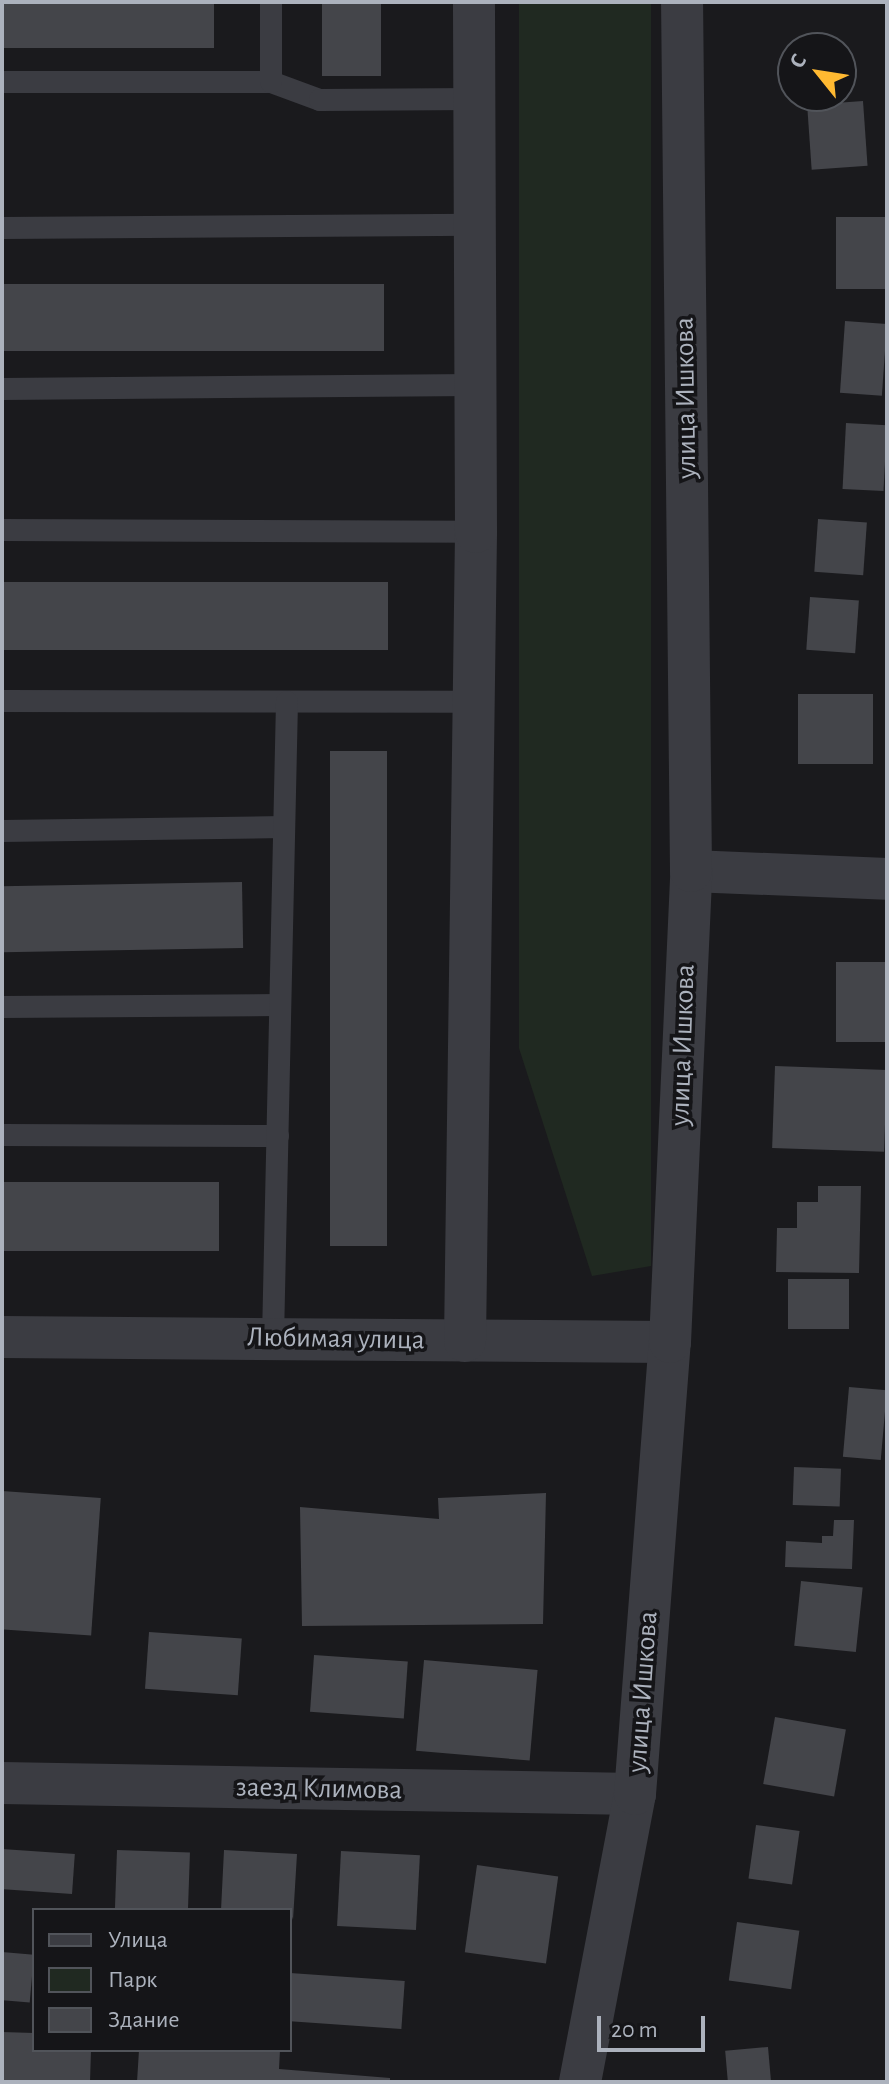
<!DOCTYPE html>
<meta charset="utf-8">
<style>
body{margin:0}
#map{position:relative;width:889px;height:2084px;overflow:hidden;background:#1a1a1d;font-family:"Alegreya Sans",sans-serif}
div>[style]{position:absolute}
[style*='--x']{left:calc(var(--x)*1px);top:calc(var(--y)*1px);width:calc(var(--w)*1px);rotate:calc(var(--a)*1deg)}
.green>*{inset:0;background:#202921}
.building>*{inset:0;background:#44454a;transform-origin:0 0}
.lane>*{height:22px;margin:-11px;padding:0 11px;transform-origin:11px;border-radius:11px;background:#3b3c42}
.street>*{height:42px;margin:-21px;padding:0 21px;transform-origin:21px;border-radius:21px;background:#3b3c42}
span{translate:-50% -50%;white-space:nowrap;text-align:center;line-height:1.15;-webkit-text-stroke:7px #151518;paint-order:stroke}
.street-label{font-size:28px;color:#acb2bd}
.frame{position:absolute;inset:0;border:4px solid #acb2bd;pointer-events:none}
.legend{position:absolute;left:32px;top:1908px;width:260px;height:144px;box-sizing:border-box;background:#151518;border:2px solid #51545a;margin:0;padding:10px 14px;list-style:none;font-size:24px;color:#acb2bd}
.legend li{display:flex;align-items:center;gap:16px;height:40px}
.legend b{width:40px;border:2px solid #51545a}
.north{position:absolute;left:777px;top:32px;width:80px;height:80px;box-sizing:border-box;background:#151518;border:2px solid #51545a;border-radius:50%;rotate:300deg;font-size:22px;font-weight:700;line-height:32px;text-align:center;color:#acb2bd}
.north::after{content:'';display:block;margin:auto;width:28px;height:36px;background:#ffb931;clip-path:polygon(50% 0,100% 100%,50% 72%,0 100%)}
.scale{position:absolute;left:597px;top:2016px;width:108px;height:36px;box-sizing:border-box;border:4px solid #acb2bd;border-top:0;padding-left:10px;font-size:24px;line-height:28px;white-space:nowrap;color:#acb2bd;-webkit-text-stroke:6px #151518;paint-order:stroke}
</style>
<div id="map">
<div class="green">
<div style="clip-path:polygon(519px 2px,651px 2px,651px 1266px,592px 1276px,519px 1048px)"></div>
</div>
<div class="building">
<div style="left:2px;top:2px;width:212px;height:46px"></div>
<div style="left:322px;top:2px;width:59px;height:74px"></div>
<div style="left:863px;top:101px;width:65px;height:56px;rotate:86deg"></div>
<div style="left:887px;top:217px;width:72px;height:51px;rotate:90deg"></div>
<div style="left:2px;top:284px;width:382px;height:67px"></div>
<div style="left:845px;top:321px;width:42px;height:72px;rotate:4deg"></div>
<div style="left:846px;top:423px;width:41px;height:66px;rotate:3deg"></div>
<div style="left:818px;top:519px;width:49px;height:53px;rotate:4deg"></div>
<div style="left:2px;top:582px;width:386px;height:68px"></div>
<div style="left:810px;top:597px;width:49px;height:53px;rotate:4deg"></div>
<div style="left:798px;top:694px;width:75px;height:70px"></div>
<div style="left:330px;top:751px;width:57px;height:495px"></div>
<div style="left:242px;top:882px;width:66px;height:240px;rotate:89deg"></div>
<div style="left:887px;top:962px;width:80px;height:51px;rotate:90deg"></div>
<div style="left:775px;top:1066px;width:112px;height:82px;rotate:2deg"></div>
<div style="left:2px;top:1182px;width:217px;height:69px"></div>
<div style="clip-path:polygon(818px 1186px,861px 1186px,859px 1273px,776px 1272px,777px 1228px,797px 1228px,797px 1202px,818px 1202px)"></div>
<div style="left:788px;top:1279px;width:61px;height:50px"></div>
<div style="left:849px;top:1387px;width:38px;height:70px;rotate:5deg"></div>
<div style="left:794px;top:1467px;width:47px;height:38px;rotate:2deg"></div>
<div style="left:2px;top:1491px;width:99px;height:138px;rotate:4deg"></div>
<div style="clip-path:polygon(546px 1493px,543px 1624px,302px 1626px,300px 1507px,439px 1519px,438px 1498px)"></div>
<div style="clip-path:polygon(834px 1520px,854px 1520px,852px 1569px,785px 1567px,786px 1541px,822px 1543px,822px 1536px,833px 1536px)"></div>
<div style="left:801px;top:1581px;width:62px;height:65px;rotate:6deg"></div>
<div style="left:149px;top:1632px;width:93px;height:57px;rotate:4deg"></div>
<div style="left:314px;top:1655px;width:94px;height:57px;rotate:4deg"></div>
<div style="left:424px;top:1660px;width:114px;height:91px;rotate:5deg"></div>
<div style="left:775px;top:1717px;width:72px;height:68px;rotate:10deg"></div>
<div style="left:756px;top:1825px;width:44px;height:54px;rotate:8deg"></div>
<div style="left:2px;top:1849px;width:73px;height:40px;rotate:4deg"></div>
<div style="left:117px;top:1850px;width:73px;height:60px;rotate:2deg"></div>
<div style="clip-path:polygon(224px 1850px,297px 1854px,293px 1920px,290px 1910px,221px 1910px)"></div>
<div style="left:341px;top:1851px;width:79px;height:75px;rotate:3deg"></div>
<div style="left:477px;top:1865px;width:82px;height:88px;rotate:8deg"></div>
<div style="left:737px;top:1922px;width:63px;height:59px;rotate:8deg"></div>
<div style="left:2px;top:1952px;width:32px;height:48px;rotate:5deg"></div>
<div style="left:290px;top:1973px;width:115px;height:48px;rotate:4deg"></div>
<div style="clip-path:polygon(2px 2032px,34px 2033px,34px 2050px,91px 2050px,90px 2082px,2px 2082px)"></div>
<div style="left:768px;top:2047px;width:35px;height:43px;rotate:85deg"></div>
<div style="clip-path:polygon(139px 2050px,280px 2050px,279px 2069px,390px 2078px,390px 2082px,137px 2082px)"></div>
</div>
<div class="lane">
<div style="--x:2;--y:82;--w:269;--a:0"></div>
<div style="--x:271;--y:82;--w:52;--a:20.2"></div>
<div style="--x:320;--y:100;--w:155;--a:-0.4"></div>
<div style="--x:271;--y:82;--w:80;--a:-90"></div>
<div style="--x:2;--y:228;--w:473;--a:-0.4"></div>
<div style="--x:2;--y:389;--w:472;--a:-0.5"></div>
<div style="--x:2;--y:530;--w:474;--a:0.2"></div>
<div style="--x:2;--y:701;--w:472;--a:0.1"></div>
<div style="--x:2;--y:831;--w:281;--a:-0.8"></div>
<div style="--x:2;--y:1007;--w:277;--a:-0.4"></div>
<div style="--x:2;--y:1135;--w:276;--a:0.2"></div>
<div style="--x:273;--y:1338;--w:636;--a:-88.74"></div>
</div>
<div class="street">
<div style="--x:691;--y:871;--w:196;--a:2.3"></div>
<div style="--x:2;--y:1337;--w:668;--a:0.43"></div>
<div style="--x:465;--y:1341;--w:809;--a:-89.22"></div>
<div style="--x:476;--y:532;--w:530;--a:-90.22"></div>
<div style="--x:2;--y:1783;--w:633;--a:1"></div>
<div style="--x:580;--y:2082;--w:293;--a:-79.2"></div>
<div style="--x:635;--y:1794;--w:453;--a:-85.6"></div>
<div style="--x:670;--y:1342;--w:471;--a:-87.4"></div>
<div style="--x:691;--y:871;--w:869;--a:-90.59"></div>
</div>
<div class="street-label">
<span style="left:686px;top:398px;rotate:-91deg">улица Ишкова</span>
<span style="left:683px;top:1045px;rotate:-88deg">улица Ишкова</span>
<span style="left:336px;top:1339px;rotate:1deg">Любимая улица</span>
<span style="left:643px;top:1692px;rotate:-86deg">улица Ишкова</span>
<span style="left:319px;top:1789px;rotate:1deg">заезд Климова</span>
</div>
<div class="frame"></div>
<ul class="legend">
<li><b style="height:10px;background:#3b3c42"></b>Улица</li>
<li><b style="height:22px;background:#202921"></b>Парк</li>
<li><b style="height:22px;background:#44454a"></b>Здание</li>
</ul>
<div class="north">С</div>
<div class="scale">20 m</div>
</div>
